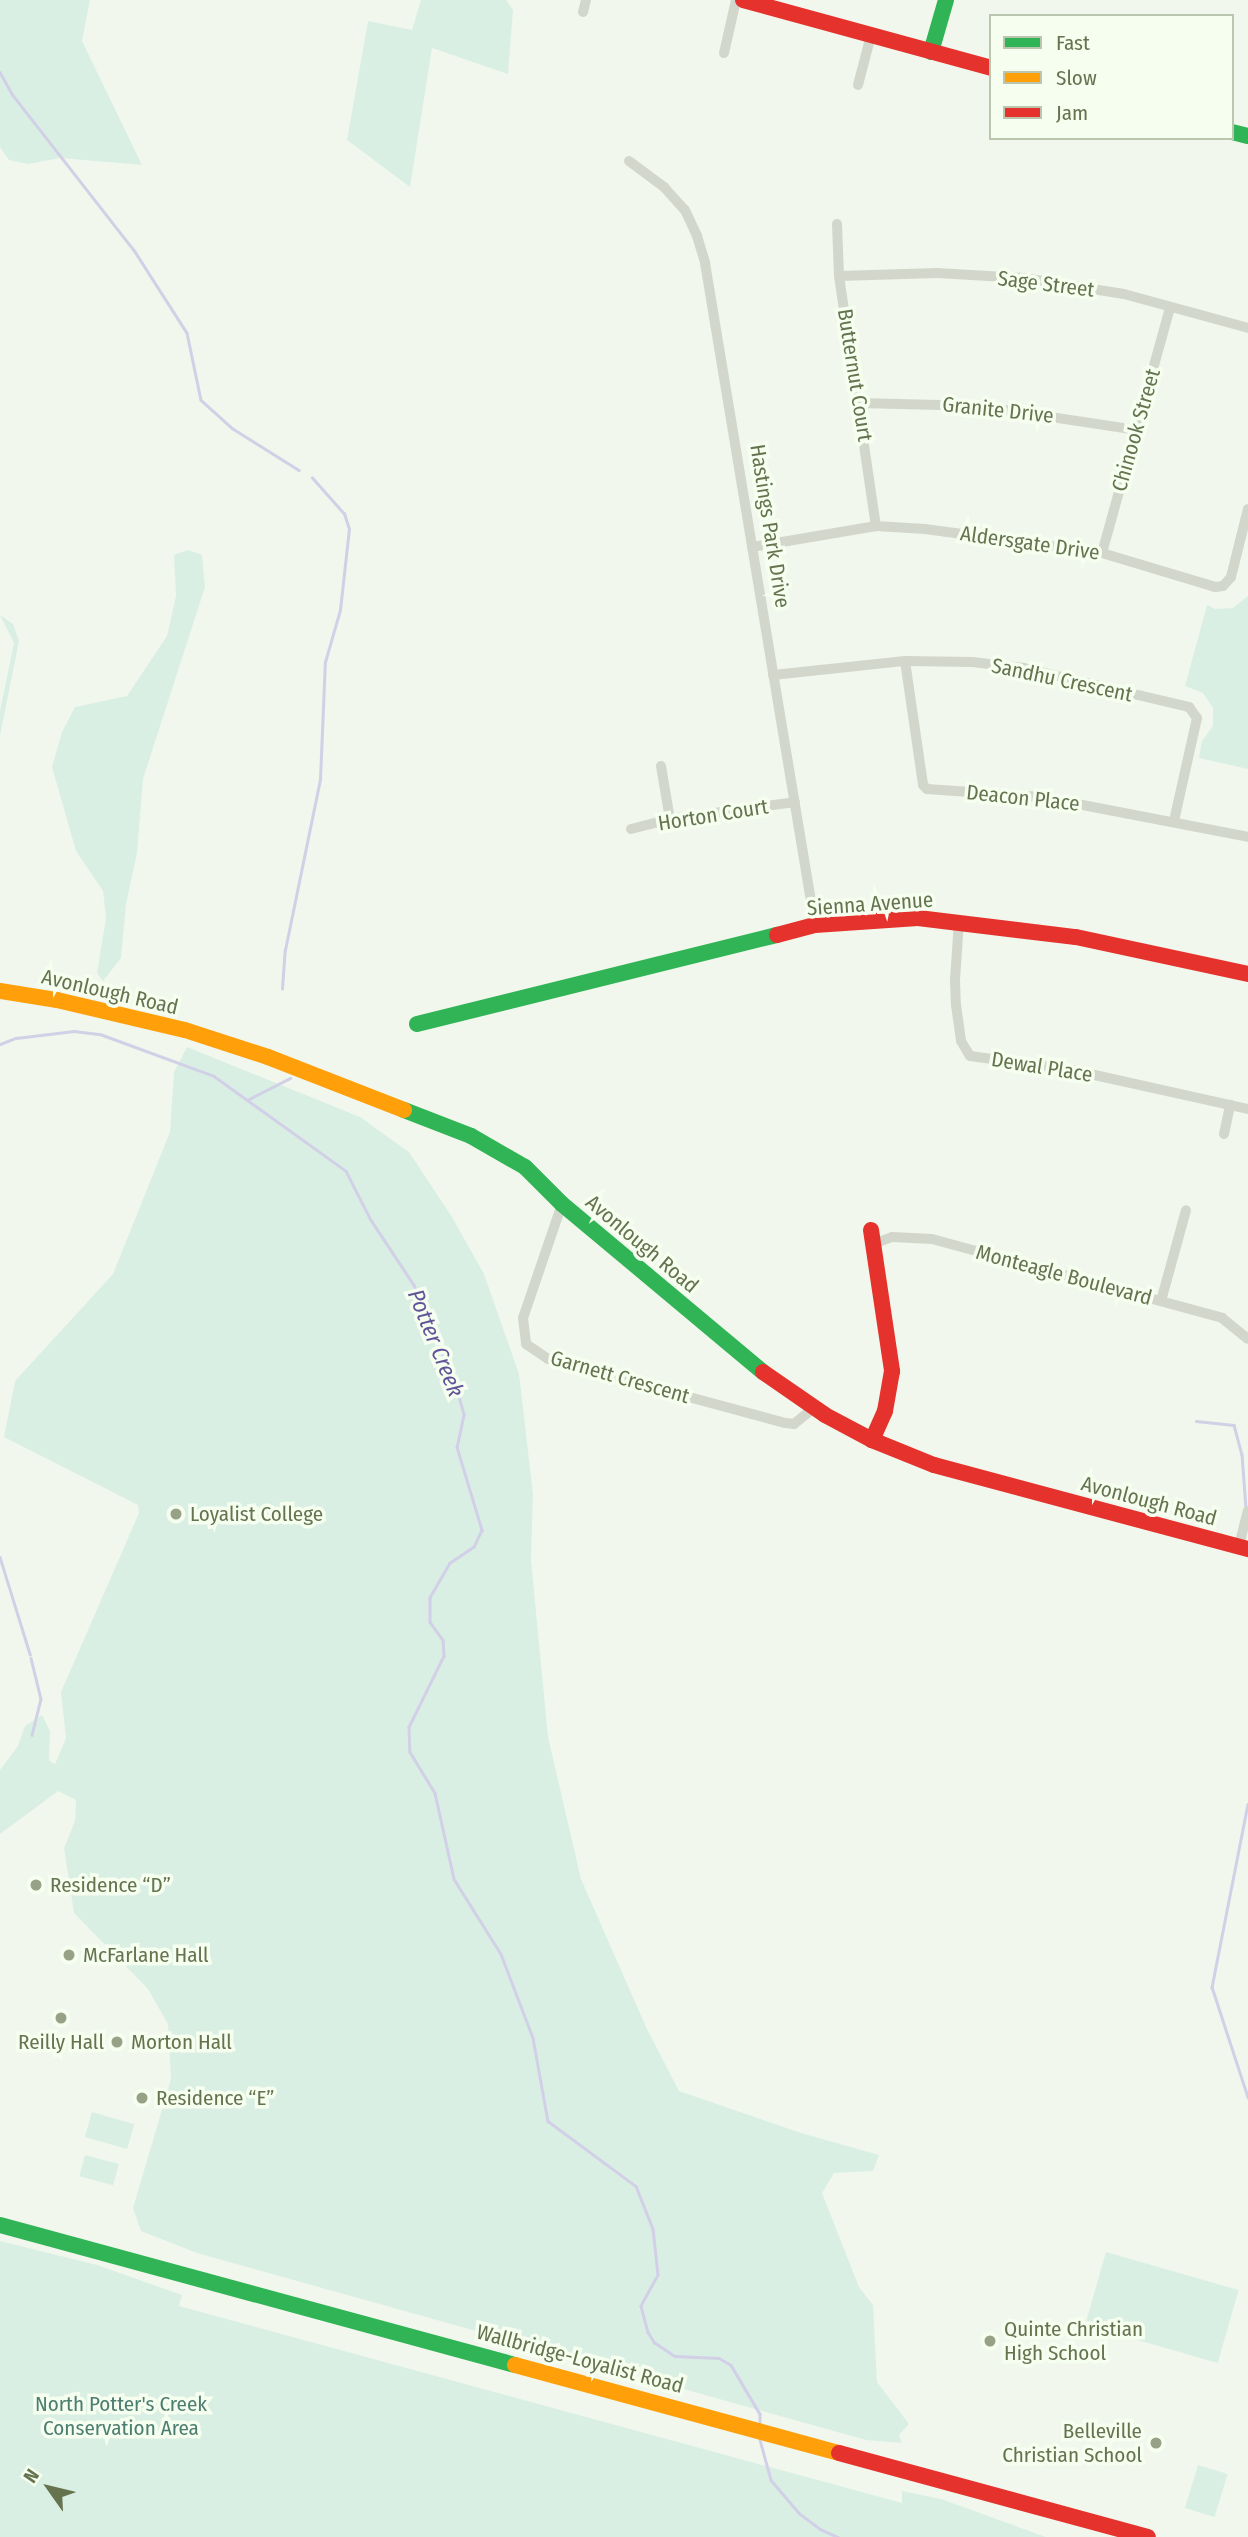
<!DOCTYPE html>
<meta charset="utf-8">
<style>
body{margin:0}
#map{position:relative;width:1248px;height:2537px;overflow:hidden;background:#f1f7ed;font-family:"Fira Sans Condensed",sans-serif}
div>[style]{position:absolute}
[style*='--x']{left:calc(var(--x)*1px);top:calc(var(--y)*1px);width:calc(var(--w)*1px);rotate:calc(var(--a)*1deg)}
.green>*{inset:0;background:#daefe4;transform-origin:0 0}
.stream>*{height:2.5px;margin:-1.25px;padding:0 1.25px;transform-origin:1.25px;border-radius:1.25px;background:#d2d0e6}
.street>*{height:10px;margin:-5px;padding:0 5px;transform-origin:5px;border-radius:5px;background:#d3d7cb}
.fast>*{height:16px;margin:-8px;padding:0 8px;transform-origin:8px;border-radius:8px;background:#30b455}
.slow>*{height:16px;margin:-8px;padding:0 8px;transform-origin:8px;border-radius:8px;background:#ff9f0a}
.jam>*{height:16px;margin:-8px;padding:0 8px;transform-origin:8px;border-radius:8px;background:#e5322d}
.dots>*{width:19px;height:19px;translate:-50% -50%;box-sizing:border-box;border:4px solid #f5feef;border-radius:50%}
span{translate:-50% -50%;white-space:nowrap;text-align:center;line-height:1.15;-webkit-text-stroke:7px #f5feef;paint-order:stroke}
.street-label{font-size:21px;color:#65734f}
.poi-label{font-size:21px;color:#65734f}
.left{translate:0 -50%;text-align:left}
.right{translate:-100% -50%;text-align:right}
.park-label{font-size:21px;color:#4b7d70}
.water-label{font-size:23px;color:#615499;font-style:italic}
.legend{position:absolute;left:989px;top:14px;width:245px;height:126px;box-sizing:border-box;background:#f5feef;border:2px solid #bbc6af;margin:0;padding:9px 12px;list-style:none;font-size:21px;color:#65734f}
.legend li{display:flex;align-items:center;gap:14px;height:35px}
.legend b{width:35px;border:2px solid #bbc6af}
.north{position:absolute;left:14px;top:2453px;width:70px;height:70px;-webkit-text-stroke:5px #f5feef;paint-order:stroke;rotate:304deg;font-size:19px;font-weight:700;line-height:28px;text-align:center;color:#65734f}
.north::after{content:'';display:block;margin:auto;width:24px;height:32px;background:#65734f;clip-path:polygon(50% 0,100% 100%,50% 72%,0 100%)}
</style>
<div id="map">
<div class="green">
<div style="clip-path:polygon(0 0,90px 0,82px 41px,142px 165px,60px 158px,28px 164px,9px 160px,0 147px)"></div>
<div style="clip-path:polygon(421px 0,506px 0,513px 10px,508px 74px,432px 48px,410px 187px,347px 140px,368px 21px,412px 30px)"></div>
<div style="clip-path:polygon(188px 550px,202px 555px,205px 587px,143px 779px,137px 853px,126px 904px,121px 958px,103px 981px,97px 973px,106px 918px,103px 891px,76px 851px,52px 767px,62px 732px,75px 707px,127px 696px,167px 636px,176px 596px,174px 555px)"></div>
<div style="clip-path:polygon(1248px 596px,1248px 769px,1199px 758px,1202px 741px,1213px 726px,1213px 708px,1203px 693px,1185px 686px,1207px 605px,1215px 609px,1233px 608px)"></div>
<div style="clip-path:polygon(0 615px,13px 624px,19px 641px,0 736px,0 711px,14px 643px)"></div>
<div style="clip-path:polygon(187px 1047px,360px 1117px,409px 1152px,452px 1217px,484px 1274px,519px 1374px,533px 1494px,531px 1560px,548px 1737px,581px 1879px,646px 2027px,679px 2091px,801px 2133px,879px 2155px,873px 2171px,834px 2173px,822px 2193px,859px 2287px,873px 2305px,877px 2382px,909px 2424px,899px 2435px,902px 2443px,866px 2440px,197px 2253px,141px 2231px,133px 2208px,171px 2079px,168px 2024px,148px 1989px,74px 1913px,64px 1848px,75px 1821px,76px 1800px,58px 1791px,0 1834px,0 1770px,18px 1746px,25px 1726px,42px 1715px,50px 1731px,49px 1760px,55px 1764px,66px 1738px,61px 1692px,139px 1513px,138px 1505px,4px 1437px,15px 1381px,113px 1274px,170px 1132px,174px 1072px)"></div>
<div style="left:92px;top:2112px;width:44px;height:26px;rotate:16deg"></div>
<div style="left:85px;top:2155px;width:35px;height:22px;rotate:15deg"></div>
<div style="clip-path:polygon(0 2241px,97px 2265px,182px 2295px,179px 2306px,902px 2503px,902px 2491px,941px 2499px,1046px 2537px,0 2537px)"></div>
<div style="left:1106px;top:2252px;width:138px;height:76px;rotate:16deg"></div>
<div style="left:1198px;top:2465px;width:31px;height:45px;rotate:17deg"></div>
</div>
<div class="stream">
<div style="--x:0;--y:72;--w:25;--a:61"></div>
<div style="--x:12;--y:94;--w:198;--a:52"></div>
<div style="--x:134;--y:250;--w:98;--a:57.4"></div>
<div style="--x:187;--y:333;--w:68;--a:78.2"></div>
<div style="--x:201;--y:400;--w:42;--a:42.1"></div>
<div style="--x:232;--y:428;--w:79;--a:32.1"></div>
<div style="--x:282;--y:989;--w:39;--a:-86"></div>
<div style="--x:285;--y:950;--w:175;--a:-78.4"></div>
<div style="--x:320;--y:779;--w:117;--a:-87.6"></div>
<div style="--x:325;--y:662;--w:54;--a:-73.9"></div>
<div style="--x:340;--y:610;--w:81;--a:-83.7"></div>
<div style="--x:349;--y:529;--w:16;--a:-108"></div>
<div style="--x:344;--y:514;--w:48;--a:-131.6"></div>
<div style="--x:0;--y:1044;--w:17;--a:-21"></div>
<div style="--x:16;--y:1038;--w:58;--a:-6.9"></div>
<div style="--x:74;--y:1031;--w:26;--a:7"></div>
<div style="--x:100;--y:1034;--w:121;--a:20.2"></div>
<div style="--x:214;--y:1076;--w:163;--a:35.7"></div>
<div style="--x:346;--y:1171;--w:55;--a:63"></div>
<div style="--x:371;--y:1220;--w:78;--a:56.5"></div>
<div style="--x:414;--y:1285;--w:102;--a:66.9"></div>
<div style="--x:454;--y:1379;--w:37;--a:74"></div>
<div style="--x:464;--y:1415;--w:33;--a:102"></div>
<div style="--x:457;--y:1447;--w:87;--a:73.2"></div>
<div style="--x:482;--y:1530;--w:19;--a:115"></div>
<div style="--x:474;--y:1547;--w:29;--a:146"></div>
<div style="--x:450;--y:1563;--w:39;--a:120"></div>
<div style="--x:430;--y:1597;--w:25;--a:90"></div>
<div style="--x:430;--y:1622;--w:22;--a:54"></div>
<div style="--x:443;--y:1640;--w:16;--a:86"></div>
<div style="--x:444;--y:1656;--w:79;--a:116.2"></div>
<div style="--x:409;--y:1727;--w:25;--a:88"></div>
<div style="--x:410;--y:1752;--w:48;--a:58.6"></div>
<div style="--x:435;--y:1793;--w:88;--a:77.5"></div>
<div style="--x:454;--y:1879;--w:89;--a:57.9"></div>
<div style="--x:501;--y:1954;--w:90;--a:69.1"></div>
<div style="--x:533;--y:2038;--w:84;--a:79.8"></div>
<div style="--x:548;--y:2121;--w:109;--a:36.5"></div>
<div style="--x:636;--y:2186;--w:46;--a:68.4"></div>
<div style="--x:653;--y:2229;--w:46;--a:83.8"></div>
<div style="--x:658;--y:2275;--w:35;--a:119"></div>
<div style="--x:641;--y:2306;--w:27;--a:75"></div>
<div style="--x:648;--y:2332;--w:12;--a:59"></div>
<div style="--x:654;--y:2342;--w:25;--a:34"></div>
<div style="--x:675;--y:2356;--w:44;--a:2.6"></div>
<div style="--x:719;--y:2358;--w:14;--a:30"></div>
<div style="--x:731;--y:2365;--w:57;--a:59.4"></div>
<div style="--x:760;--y:2414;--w:12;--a:90"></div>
<div style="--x:249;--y:1099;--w:46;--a:-27.1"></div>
<div style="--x:1196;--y:1421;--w:38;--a:6"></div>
<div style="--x:1234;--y:1425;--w:30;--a:75"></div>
<div style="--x:1242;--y:1454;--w:55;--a:85.8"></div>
<div style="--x:0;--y:1557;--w:102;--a:72.8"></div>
<div style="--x:31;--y:1658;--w:42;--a:76.3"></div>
<div style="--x:41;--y:1699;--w:37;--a:104"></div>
<div style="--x:1248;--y:1804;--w:187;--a:101.1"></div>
<div style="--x:1212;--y:1987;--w:116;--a:71.9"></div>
<div style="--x:759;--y:2436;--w:46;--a:74.7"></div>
<div style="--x:771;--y:2480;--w:43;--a:49.7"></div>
<div style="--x:799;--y:2513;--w:26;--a:37"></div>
<div style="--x:820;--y:2529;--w:20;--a:24"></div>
</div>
<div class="street">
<div style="--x:583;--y:12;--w:12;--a:-76"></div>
<div style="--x:724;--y:53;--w:54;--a:-77.2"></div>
<div style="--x:858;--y:85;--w:52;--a:-75.4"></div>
<div style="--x:629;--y:161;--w:44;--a:36.6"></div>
<div style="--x:664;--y:187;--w:31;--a:48"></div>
<div style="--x:685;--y:210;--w:29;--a:65"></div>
<div style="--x:697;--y:236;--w:28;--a:73"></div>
<div style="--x:705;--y:263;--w:671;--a:80.57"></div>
<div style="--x:837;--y:224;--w:52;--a:87.8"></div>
<div style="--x:839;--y:276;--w:253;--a:81.6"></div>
<div style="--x:839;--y:276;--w:98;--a:-1.8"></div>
<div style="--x:937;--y:273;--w:87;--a:3.3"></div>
<div style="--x:1024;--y:278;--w:101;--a:9.1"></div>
<div style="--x:1124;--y:294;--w:129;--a:15.3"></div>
<div style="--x:860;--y:403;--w:118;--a:1.5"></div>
<div style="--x:978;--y:406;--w:160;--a:8.6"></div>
<div style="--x:752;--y:547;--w:126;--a:-9.6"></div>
<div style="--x:876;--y:526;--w:49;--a:3.5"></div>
<div style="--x:925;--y:529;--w:179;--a:7.7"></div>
<div style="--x:1102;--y:553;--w:118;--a:16.7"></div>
<div style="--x:1215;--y:587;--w:8;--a:-7"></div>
<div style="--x:1223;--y:586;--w:12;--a:-48"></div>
<div style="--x:1231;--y:577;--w:70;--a:-76"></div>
<div style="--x:1102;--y:553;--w:255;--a:-74.5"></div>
<div style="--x:905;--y:661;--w:125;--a:81.7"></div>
<div style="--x:923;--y:785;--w:6;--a:45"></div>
<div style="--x:927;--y:789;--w:114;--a:4"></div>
<div style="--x:1041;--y:797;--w:211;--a:10.9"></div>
<div style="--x:773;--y:675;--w:133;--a:-6.1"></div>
<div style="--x:905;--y:661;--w:67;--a:0.9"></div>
<div style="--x:972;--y:662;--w:52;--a:6.6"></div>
<div style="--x:1024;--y:668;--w:170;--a:13.3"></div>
<div style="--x:1189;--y:707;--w:14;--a:54"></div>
<div style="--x:1197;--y:718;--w:106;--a:102.6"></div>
<div style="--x:661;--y:766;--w:54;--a:80.4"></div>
<div style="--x:631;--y:829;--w:40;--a:-14.4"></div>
<div style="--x:670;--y:819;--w:126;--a:-7.7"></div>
<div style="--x:959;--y:921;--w:59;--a:93.9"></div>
<div style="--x:955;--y:980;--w:25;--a:88"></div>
<div style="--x:956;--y:1005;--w:36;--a:82"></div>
<div style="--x:961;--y:1041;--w:17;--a:59"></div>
<div style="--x:970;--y:1056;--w:103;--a:7.8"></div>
<div style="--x:1072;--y:1070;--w:180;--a:12.5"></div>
<div style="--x:1224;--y:1134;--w:30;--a:-78"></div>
<div style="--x:562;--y:1204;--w:120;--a:108.9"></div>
<div style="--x:523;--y:1318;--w:26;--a:83"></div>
<div style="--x:526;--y:1344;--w:27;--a:34"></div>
<div style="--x:548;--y:1359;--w:246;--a:15.1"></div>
<div style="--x:786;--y:1423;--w:8;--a:7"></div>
<div style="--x:794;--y:1424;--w:26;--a:-39"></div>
<div style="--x:873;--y:1244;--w:20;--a:-20"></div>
<div style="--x:892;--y:1237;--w:40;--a:2.9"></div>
<div style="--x:932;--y:1239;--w:301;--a:15.2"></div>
<div style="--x:1222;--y:1318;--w:33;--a:39"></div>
<div style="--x:1161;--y:1301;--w:94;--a:-74.6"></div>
<div style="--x:1239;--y:1546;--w:36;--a:-76"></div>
</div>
<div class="fast">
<div style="--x:931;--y:52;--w:54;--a:-73.9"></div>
<div style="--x:1232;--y:132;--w:16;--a:14"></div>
<div style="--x:417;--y:1024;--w:371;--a:-13.9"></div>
<div style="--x:404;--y:1110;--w:72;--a:21.2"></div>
<div style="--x:471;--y:1136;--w:62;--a:29.9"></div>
<div style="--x:525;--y:1167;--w:52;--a:45"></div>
<div style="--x:562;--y:1204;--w:262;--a:39.9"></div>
<div style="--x:0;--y:2225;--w:534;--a:15.21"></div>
</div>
<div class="slow">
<div style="--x:0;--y:991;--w:58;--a:9"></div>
<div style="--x:57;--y:1000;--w:131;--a:13.2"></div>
<div style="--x:185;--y:1030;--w:87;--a:18"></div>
<div style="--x:268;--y:1057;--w:146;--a:21.3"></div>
<div style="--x:515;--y:2365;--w:336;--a:15.2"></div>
</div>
<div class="jam">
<div style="--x:743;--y:0;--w:257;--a:15.3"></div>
<div style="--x:777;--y:935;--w:39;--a:-15"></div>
<div style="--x:815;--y:925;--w:103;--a:-3.9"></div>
<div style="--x:918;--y:918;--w:159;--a:6.9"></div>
<div style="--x:1076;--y:937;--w:176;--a:12.1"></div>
<div style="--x:871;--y:1230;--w:143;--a:81.5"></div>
<div style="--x:892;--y:1371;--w:41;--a:99.9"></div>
<div style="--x:885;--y:1411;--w:32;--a:114"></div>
<div style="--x:763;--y:1372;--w:75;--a:34.7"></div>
<div style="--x:825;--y:1415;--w:53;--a:28"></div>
<div style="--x:872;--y:1440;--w:67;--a:22"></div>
<div style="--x:934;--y:1465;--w:325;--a:15"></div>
<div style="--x:839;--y:2453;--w:320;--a:15.2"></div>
</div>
<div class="dots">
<div style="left:176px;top:1514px;background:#96a186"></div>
<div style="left:36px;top:1885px;background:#96a186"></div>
<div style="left:69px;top:1955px;background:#96a186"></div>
<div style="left:61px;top:2018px;background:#96a186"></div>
<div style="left:117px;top:2042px;background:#96a186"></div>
<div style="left:142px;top:2098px;background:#96a186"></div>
<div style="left:990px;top:2341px;background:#96a186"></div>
<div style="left:1156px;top:2443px;background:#96a186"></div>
</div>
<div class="street-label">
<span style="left:1046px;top:284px;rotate:7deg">Sage Street</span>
<span style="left:855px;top:375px;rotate:81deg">Butternut Court</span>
<span style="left:998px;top:410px;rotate:6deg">Granite Drive</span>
<span style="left:1136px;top:430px;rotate:-74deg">Chinook Street</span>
<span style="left:770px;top:526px;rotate:81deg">Hastings Park Drive</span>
<span style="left:1030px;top:543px;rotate:8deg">Aldersgate Drive</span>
<span style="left:1062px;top:680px;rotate:12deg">Sandhu Crescent</span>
<span style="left:1023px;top:798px;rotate:6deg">Deacon Place</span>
<span style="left:713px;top:815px;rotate:-9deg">Horton Court</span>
<span style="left:870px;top:904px;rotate:-4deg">Sienna Avenue</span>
<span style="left:110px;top:992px;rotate:13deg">Avonlough Road</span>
<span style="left:1042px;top:1067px;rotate:9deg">Dewal Place</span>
<span style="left:642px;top:1244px;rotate:40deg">Avonlough Road</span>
<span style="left:1064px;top:1275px;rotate:15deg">Monteagle Boulevard</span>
<span style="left:620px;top:1377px;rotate:16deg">Garnett Crescent</span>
<span style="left:1149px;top:1501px;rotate:15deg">Avonlough Road</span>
<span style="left:580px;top:2359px;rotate:15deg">Wallbridge-Loyalist Road</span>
</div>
<div class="poi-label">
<span class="left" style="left:190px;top:1514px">Loyalist College</span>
<span class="left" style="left:50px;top:1885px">Residence “D”</span>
<span class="left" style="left:83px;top:1955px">McFarlane Hall</span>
<span style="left:61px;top:2042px">Reilly Hall</span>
<span class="left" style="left:131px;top:2042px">Morton Hall</span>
<span class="left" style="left:156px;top:2098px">Residence “E”</span>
<span class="left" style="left:1004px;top:2341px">Quinte Christian<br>High School</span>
<span class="right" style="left:1142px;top:2443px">Belleville<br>Christian School</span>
</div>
<div class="park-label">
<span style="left:121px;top:2416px">North Potter's Creek<br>Conservation Area</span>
</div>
<div class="water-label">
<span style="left:436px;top:1343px;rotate:68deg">Potter Creek</span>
</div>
<ul class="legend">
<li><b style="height:9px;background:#30b455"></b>Fast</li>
<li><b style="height:9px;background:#ff9f0a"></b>Slow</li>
<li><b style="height:9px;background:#e5322d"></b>Jam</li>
</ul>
<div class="north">N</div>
</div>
